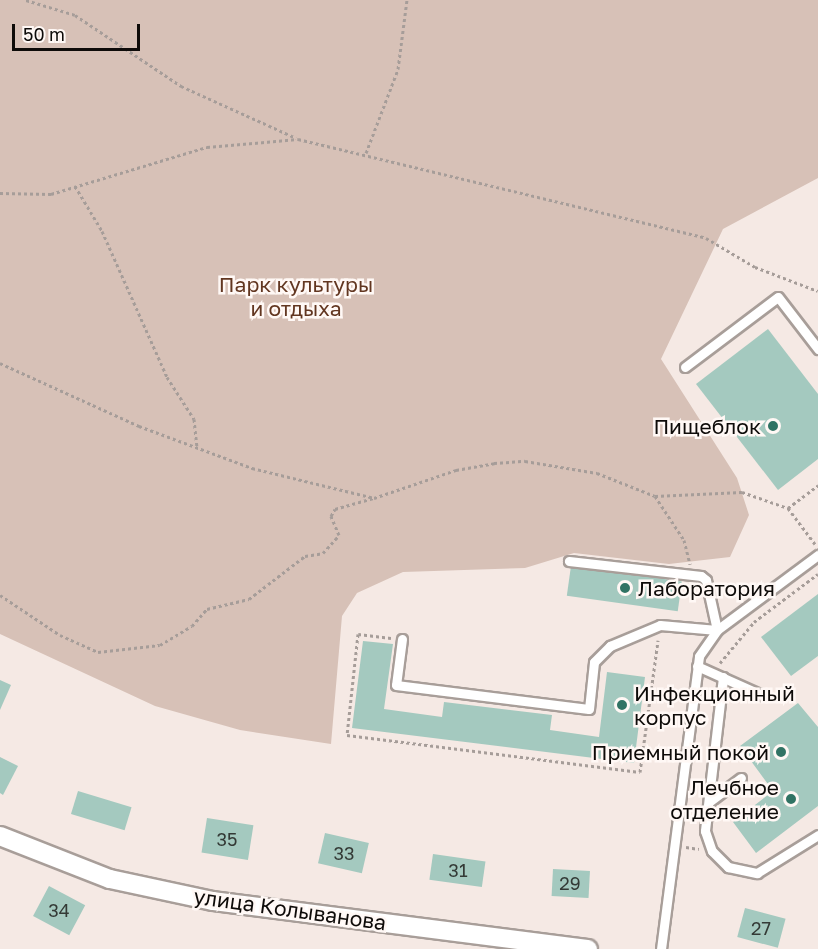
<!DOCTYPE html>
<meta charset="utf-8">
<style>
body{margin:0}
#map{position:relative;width:818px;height:949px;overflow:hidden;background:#f5e9e4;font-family:"Golos Text",sans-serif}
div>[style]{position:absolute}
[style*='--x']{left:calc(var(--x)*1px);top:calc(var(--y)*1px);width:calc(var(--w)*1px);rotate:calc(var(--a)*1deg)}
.green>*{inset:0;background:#d7c1b7}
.building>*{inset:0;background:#a4c9bf;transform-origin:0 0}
.path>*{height:3px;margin-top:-1.5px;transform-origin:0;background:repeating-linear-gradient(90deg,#a69d99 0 3px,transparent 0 6px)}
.roads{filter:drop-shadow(2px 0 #a89e99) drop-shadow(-2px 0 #a89e99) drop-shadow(0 2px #a89e99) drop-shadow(0 -2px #a89e99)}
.service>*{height:9px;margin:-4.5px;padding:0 4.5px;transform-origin:4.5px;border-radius:4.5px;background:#fff}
.minor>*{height:18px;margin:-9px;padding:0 9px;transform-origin:9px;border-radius:9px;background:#fff}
.dots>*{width:16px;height:16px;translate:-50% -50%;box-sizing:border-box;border:3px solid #fff8f5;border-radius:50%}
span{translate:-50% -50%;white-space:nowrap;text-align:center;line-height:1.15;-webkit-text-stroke:5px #fff8f5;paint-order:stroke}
.number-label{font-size:18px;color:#343a36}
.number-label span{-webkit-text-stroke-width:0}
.park-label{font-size:21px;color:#623620}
.poi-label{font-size:21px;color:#0e0b09}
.right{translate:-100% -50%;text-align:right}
.left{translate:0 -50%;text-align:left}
.street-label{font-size:21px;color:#0e0b09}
.scale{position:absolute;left:12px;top:24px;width:128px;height:27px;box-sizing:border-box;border:3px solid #0e0b09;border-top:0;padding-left:8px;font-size:18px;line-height:21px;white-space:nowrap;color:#0e0b09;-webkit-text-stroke:4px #fff8f5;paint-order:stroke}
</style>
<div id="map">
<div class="green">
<div style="clip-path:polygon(0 0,818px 0,818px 178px,723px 229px,661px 359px,737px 478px,749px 515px,730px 557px,669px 564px,574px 553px,525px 568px,403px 572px,357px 593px,342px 616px,331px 744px,240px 730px,155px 706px,0 634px)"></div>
</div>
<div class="building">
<div style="clip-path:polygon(768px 329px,818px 394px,818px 459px,778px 490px,696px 384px)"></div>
<div style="left:571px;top:566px;width:112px;height:30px;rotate:8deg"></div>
<div style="clip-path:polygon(818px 594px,818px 656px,791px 676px,761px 637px)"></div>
<div style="clip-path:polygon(363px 641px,393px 644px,384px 709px,442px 717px,444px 702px,552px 715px,550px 730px,599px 737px,607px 672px,645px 677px,634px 763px,352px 728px)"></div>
<div style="clip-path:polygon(0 680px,11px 685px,0 710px)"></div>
<div style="clip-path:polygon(798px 703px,818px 727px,818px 806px,756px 853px,733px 822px,773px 791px,740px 746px)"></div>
<div style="clip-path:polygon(0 757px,18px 766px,3px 795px,0 793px)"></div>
<div style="left:78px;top:791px;width:56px;height:24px;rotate:17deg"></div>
<div style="left:207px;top:818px;width:47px;height:35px;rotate:9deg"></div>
<div style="left:325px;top:833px;width:45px;height:31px;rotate:13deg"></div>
<div style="left:433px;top:854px;width:53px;height:26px;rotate:8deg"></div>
<div style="left:553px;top:869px;width:37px;height:27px;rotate:3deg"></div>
<div style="left:49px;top:886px;width:41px;height:34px;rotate:28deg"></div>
<div style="left:745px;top:908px;width:42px;height:30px;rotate:15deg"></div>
</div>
<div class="path">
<div style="--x:26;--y:0;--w:51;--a:17"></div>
<div style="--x:75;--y:15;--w:128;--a:33.8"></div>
<div style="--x:181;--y:86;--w:126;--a:24.3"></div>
<div style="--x:366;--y:153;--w:90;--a:-69.1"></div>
<div style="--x:398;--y:69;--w:70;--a:-82.6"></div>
<div style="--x:75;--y:186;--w:52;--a:59"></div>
<div style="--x:102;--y:231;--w:160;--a:66"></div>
<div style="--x:167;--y:377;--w:50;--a:57.3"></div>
<div style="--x:194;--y:419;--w:29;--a:84"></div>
<div style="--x:0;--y:193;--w:51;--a:1.1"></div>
<div style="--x:51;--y:194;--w:163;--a:-16.8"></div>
<div style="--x:207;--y:147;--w:91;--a:-5"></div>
<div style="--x:298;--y:139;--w:420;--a:13.6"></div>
<div style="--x:706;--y:238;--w:57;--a:30.6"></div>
<div style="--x:755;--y:267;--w:67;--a:20.9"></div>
<div style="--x:0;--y:363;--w:153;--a:24.4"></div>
<div style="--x:139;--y:426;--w:121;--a:20.4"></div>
<div style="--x:252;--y:468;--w:126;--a:13.8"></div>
<div style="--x:374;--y:498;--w:87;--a:-18.9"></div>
<div style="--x:456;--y:470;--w:39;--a:-10"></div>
<div style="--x:494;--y:463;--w:31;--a:-4"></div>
<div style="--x:525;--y:461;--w:73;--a:9.5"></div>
<div style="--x:597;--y:473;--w:62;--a:21.6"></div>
<div style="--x:655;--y:496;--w:53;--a:56.6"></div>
<div style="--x:684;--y:540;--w:25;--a:76"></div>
<div style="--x:655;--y:496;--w:87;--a:-2.6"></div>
<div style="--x:742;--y:492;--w:49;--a:19.2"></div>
<div style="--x:815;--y:544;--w:45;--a:-126.9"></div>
<div style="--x:788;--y:508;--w:38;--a:-37"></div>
<div style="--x:0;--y:595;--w:72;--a:33.7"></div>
<div style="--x:60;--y:635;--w:42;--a:24.1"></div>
<div style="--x:98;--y:652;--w:62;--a:-6.4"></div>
<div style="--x:160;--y:645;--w:37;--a:-31"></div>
<div style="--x:192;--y:626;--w:23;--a:-49"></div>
<div style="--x:207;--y:609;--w:43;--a:-13.4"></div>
<div style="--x:249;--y:599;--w:71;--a:-37.5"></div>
<div style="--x:305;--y:556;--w:18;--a:-9"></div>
<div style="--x:323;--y:553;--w:24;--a:-48"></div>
<div style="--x:339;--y:535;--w:21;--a:-113"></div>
<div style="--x:331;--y:516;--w:8;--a:-60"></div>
<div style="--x:335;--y:509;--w:40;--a:-16"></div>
<div style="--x:391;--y:638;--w:33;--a:-173"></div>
<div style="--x:358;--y:634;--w:102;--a:96.2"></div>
<div style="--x:347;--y:735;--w:295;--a:7.2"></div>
<div style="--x:640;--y:772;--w:133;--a:-82.2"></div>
<div style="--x:720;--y:663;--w:53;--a:-50.3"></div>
<div style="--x:754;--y:622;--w:80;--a:-36.9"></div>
<div style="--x:686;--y:847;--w:13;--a:9"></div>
</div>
<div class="roads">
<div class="service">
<div style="--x:685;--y:367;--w:116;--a:-37"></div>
<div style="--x:778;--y:297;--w:66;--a:52.4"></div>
<div style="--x:402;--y:639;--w:46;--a:97.4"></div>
<div style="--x:396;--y:685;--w:194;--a:7.1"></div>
<div style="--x:589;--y:709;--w:47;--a:-83.9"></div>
<div style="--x:594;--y:662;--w:23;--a:-45"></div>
<div style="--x:610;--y:646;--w:54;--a:-22.8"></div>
<div style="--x:660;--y:625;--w:57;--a:5"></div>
<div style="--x:717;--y:630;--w:51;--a:-102.4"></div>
<div style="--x:706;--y:580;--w:6;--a:-141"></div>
<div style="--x:701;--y:576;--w:133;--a:-173.5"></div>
<div style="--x:697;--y:666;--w:73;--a:24.1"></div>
<div style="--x:723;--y:677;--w:155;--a:96.7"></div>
<div style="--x:705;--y:831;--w:21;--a:71"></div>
<div style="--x:712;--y:851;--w:23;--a:45"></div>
<div style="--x:728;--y:867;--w:30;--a:12"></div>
<div style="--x:757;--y:873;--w:72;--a:-31.9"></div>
<div style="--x:709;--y:802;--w:40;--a:-37"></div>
<div style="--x:661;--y:949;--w:295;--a:-82.6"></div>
<div style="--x:699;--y:656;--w:32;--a:-55"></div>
<div style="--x:717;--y:630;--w:126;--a:-36.6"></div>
</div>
<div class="minor">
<div style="--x:0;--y:836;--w:118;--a:21.4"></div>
<div style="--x:110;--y:879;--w:105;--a:12.1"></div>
<div style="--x:213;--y:901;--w:378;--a:7.3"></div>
</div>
</div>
<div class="dots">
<div style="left:773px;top:426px;background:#317364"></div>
<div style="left:625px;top:588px;background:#317364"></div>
<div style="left:622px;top:705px;background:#317364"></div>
<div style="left:781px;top:752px;background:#317364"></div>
<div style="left:791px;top:799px;background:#317364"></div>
</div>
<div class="number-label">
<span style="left:227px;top:839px">35</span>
<span style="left:344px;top:853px">33</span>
<span style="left:458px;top:870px">31</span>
<span style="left:570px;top:883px">29</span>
<span style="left:59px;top:910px">34</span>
<span style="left:761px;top:928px">27</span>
</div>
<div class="park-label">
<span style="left:296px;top:296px">Парк культуры<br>и отдыха</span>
</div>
<div class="poi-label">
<span class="right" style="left:761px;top:426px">Пищеблок</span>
<span class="left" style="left:638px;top:588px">Лаборатория</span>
<span class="left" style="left:634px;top:705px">Инфекционный<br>корпус</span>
<span class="right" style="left:769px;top:752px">Приемный покой</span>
<span class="right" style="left:779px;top:799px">Лечбное<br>отделение</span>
</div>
<div class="street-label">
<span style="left:290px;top:909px;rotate:8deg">улица Колыванова</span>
</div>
<div class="scale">50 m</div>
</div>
